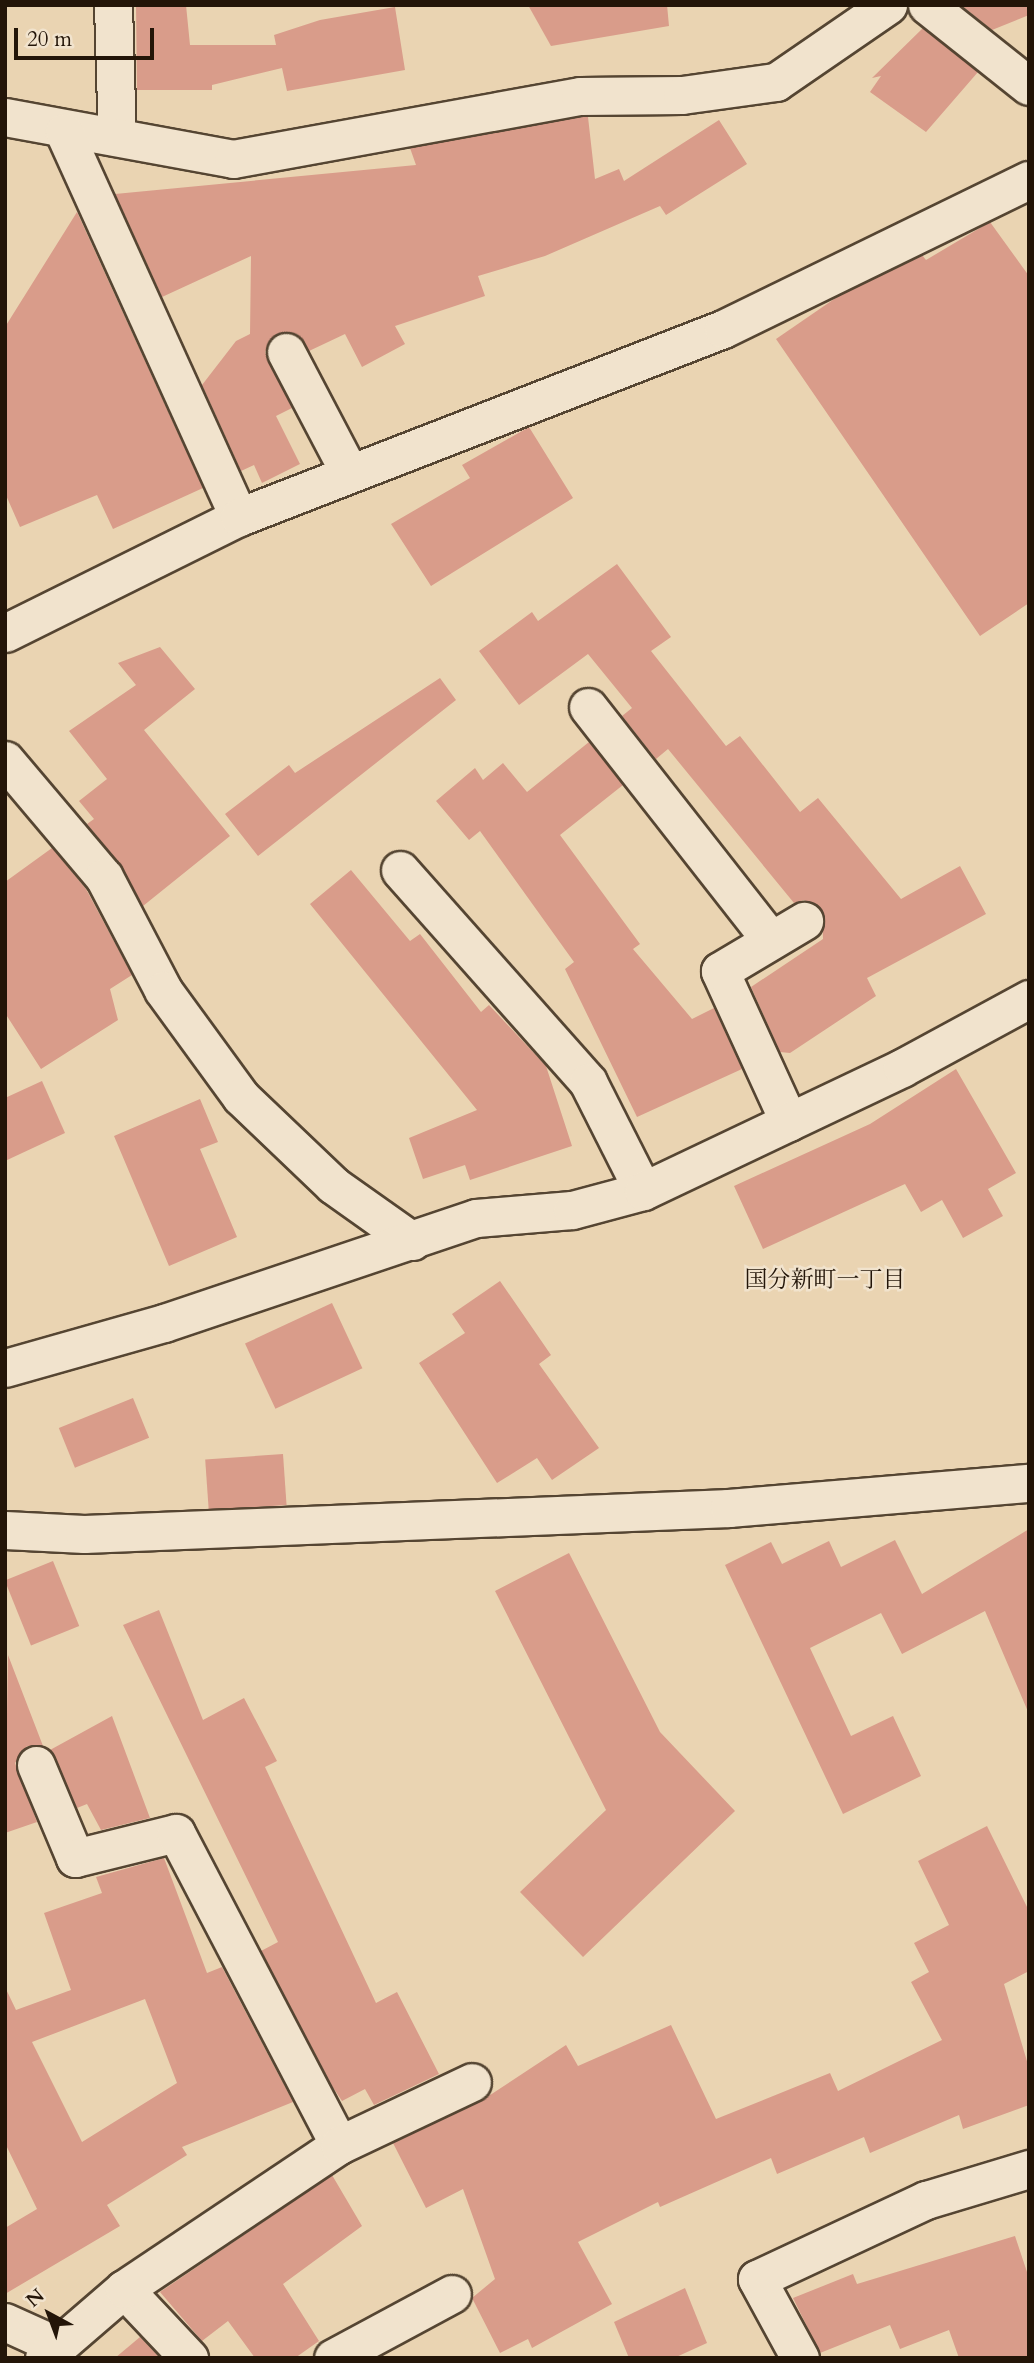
<!DOCTYPE html>
<meta charset="utf-8">
<style>
body{margin:0}
#map{position:relative;width:1034px;height:2363px;overflow:hidden;background:#ead4b2;font-family:Cardo,"Noto Serif JP",serif}
div>[style]{position:absolute}
[style*='--x']{left:calc(var(--x)*1px);top:calc(var(--y)*1px);width:calc(var(--w)*1px);rotate:calc(var(--a)*1deg)}
.building>*{inset:0;background:#d99c8a;transform-origin:0 0}
.roads{filter:drop-shadow(2px 0 #554532) drop-shadow(-2px 0 #554532) drop-shadow(0 2px #554532) drop-shadow(0 -2px #554532)}
.minor>*{height:37px;margin:-18.5px;padding:0 18.5px;transform-origin:18.5px;border-radius:18.5px;background:#f1e3cd}
span{translate:-50% -50%;white-space:nowrap;text-align:center;line-height:1.15;-webkit-text-stroke:5px #f1e3cd;paint-order:stroke}
.neighbourhood-label{font-size:23px;color:#231508}
.frame{position:absolute;inset:0;border:7px solid #231508;pointer-events:none}
.north{position:absolute;left:14px;top:2279px;width:70px;height:70px;-webkit-text-stroke:5px #f1e3cd;paint-order:stroke;rotate:319deg;font-size:19px;font-weight:700;line-height:28px;text-align:center;color:#231508}
.north::after{content:'';display:block;margin:auto;width:24px;height:32px;background:#231508;clip-path:polygon(50% 0,100% 100%,50% 72%,0 100%)}
.scale{position:absolute;left:14px;top:28px;width:140px;height:32px;box-sizing:border-box;border:4px solid #231508;border-top:0;padding-left:9px;font-size:21px;line-height:24px;white-space:nowrap;color:#231508;-webkit-text-stroke:5px #f1e3cd;paint-order:stroke}
</style>
<div id="map">
<div class="building">
<div style="clip-path:polygon(136px 5px,186px 5px,190px 45px,276px 45px,274px 35px,320px 20px,395px 7px,405px 70px,287px 91px,282px 68px,212px 85px,212px 90px,137px 90px)"></div>
<div style="clip-path:polygon(528px 5px,667px 5px,669px 26px,551px 46px)"></div>
<div style="clip-path:polygon(961px 5px,1029px 5px,1029px 15px,992px 30px)"></div>
<div style="clip-path:polygon(923px 28px,978px 72px,926px 132px,870px 92px,881px 76px,872px 78px)"></div>
<div style="clip-path:polygon(582px 117px,588px 117px,595px 179px,619px 169px,624px 181px,719px 120px,747px 164px,666px 215px,660px 206px,545px 256px,478px 276px,485px 296px,395px 326px,405px 344px,362px 367px,345px 334px,309px 351px,297px 334px,276px 334px,265px 352px,292px 408px,276px 416px,300px 464px,262px 483px,254px 465px,241px 471px,202px 385px,236px 341px,250px 334px,251px 256px,162px 297px,115px 194px,416px 165px,410px 148px)"></div>
<div style="clip-path:polygon(77px 212px,203px 488px,113px 529px,97px 495px,20px 527px,5px 493px,5px 327px)"></div>
<div style="clip-path:polygon(990px 222px,1029px 276px,1029px 603px,980px 636px,776px 339px,840px 295px,922px 255px,926px 260px)"></div>
<div style="clip-path:polygon(529px 427px,573px 498px,431px 586px,391px 524px,470px 478px,462px 465px)"></div>
<div style="clip-path:polygon(617px 564px,671px 637px,651px 651px,726px 746px,740px 736px,800px 812px,818px 798px,901px 899px,960px 866px,986px 914px,867px 978px,876px 996px,790px 1053px,780px 1052px,751px 987px,823px 939px,822px 910px,804px 900px,794px 903px,668px 749px,656px 759px,622px 716px,632px 708px,588px 654px,519px 705px,479px 651px,532px 612px,538px 621px)"></div>
<div style="clip-path:polygon(160px 647px,195px 689px,144px 730px,230px 836px,143px 906px,120px 864px,87px 824px,94px 819px,79px 801px,107px 779px,69px 731px,136px 685px,118px 663px)"></div>
<div style="clip-path:polygon(440px 678px,456px 700px,258px 856px,225px 814px,289px 765px,295px 773px)"></div>
<div style="clip-path:polygon(589px 742px,623px 785px,560px 835px,640px 944px,633px 949px,692px 1019px,714px 1008px,742px 1069px,637px 1117px,565px 969px,574px 962px,480px 831px,469px 840px,436px 801px,475px 768px,483px 780px,503px 763px,527px 792px)"></div>
<div style="clip-path:polygon(52px 848px,86px 889px,132px 975px,110px 989px,118px 1020px,41px 1069px,5px 1013px,5px 882px)"></div>
<div style="clip-path:polygon(351px 870px,410px 941px,420px 934px,481px 1012px,489px 1005px,546px 1066px,572px 1146px,470px 1180px,465px 1165px,423px 1179px,409px 1138px,477px 1110px,310px 904px)"></div>
<div style="clip-path:polygon(956px 1069px,1016px 1173px,988px 1189px,1003px 1216px,963px 1238px,942px 1200px,921px 1212px,905px 1184px,763px 1249px,734px 1186px,870px 1124px)"></div>
<div style="clip-path:polygon(42px 1081px,65px 1133px,5px 1161px,5px 1098px)"></div>
<div style="clip-path:polygon(200px 1099px,218px 1142px,200px 1149px,237px 1237px,169px 1266px,114px 1136px)"></div>
<div style="clip-path:polygon(500px 1281px,551px 1355px,539px 1364px,599px 1448px,552px 1480px,537px 1458px,497px 1483px,419px 1363px,465px 1333px,452px 1314px)"></div>
<div style="left:332px;top:1303px;width:72px;height:96px;rotate:65deg"></div>
<div style="left:133px;top:1398px;width:43px;height:80px;rotate:68deg"></div>
<div style="left:283px;top:1454px;width:51px;height:78px;rotate:86deg"></div>
<div style="clip-path:polygon(1029px 1529px,1029px 1714px,985px 1611px,902px 1654px,881px 1613px,810px 1648px,851px 1736px,893px 1716px,921px 1776px,843px 1814px,725px 1565px,771px 1542px,782px 1564px,829px 1541px,841px 1567px,895px 1540px,922px 1594px)"></div>
<div style="clip-path:polygon(569px 1553px,660px 1732px,735px 1811px,583px 1957px,520px 1892px,606px 1810px,495px 1591px)"></div>
<div style="left:53px;top:1561px;width:70px;height:52px;rotate:68deg"></div>
<div style="clip-path:polygon(159px 1610px,203px 1720px,244px 1698px,277px 1761px,265px 1767px,376px 2003px,397px 1992px,439px 2074px,374px 2105px,365px 2089px,342px 2101px,332px 2086px,261px 1951px,278px 1942px,123px 1625px)"></div>
<div style="clip-path:polygon(8px 1655px,43px 1746px,27px 1746px,15px 1763px,37px 1822px,5px 1833px)"></div>
<div style="clip-path:polygon(112px 1716px,150px 1818px,101px 1830px,87px 1804px,77px 1808px,50px 1750px)"></div>
<div style="clip-path:polygon(987px 1826px,1029px 1911px,1029px 1971px,1004px 1984px,1029px 2068px,1029px 2105px,963px 2129px,959px 2115px,870px 2153px,864px 2137px,777px 2174px,771px 2158px,660px 2207px,658px 2202px,578px 2242px,612px 2304px,532px 2348px,528px 2339px,500px 2353px,472px 2298px,495px 2279px,463px 2189px,426px 2208px,393px 2143px,481px 2101px,566px 2045px,578px 2066px,671px 2025px,716px 2119px,830px 2073px,838px 2091px,942px 2040px,911px 1982px,929px 1972px,914px 1943px,949px 1925px,918px 1861px)"></div>
<div style="clip-path:polygon(evenodd,164px 1858px,207px 1973px,222px 1967px,293px 2102px,182px 2147px,187px 2155px,107px 2205px,120px 2226px,5px 2294px,5px 2228px,37px 2209px,5px 2143px,5px 1987px,16px 2010px,71px 1990px,44px 1913px,102px 1893px,96px 1877px,164px 1858px,145px 1999px,177px 2083px,82px 2142px,32px 2042px,145px 1999px)"></div>
<div style="clip-path:polygon(332px 2175px,362px 2226px,283px 2284px,319px 2341px,295px 2358px,255px 2358px,228px 2321px,202px 2341px,160px 2292px)"></div>
<div style="clip-path:polygon(1015px 2236px,1029px 2278px,1029px 2358px,959px 2358px,949px 2330px,900px 2349px,890px 2325px,820px 2353px,793px 2298px,853px 2274px,857px 2284px)"></div>
<div style="clip-path:polygon(685px 2288px,707px 2343px,674px 2358px,629px 2358px,614px 2322px)"></div>
<div style="clip-path:polygon(140px 2337px,160px 2358px,115px 2358px)"></div>
</div>
<div class="roads">
<div class="minor">
<div style="--x:113;--y:5;--w:132;--a:88.3"></div>
<div style="--x:927;--y:5;--w:130;--a:38.5"></div>
<div style="--x:5;--y:117;--w:232;--a:10.4"></div>
<div style="--x:233;--y:159;--w:353;--a:-10.3"></div>
<div style="--x:580;--y:96;--w:102;--a:-0.6"></div>
<div style="--x:682;--y:95;--w:95;--a:-7.9"></div>
<div style="--x:776;--y:82;--w:136;--a:-34.5"></div>
<div style="--x:64;--y:132;--w:423;--a:65.6"></div>
<div style="--x:286;--y:352;--w:136;--a:62.3"></div>
<div style="--x:5;--y:633;--w:261;--a:-26.4"></div>
<div style="--x:239;--y:517;--w:519;--a:-21.23"></div>
<div style="--x:723;--y:329;--w:340;--a:-26"></div>
<div style="--x:588;--y:707;--w:296;--a:51.9"></div>
<div style="--x:5;--y:760;--w:153;--a:49.8"></div>
<div style="--x:104;--y:877;--w:127;--a:62.4"></div>
<div style="--x:163;--y:990;--w:132;--a:53.9"></div>
<div style="--x:241;--y:1097;--w:127;--a:43.7"></div>
<div style="--x:333;--y:1185;--w:97;--a:35.3"></div>
<div style="--x:400;--y:870;--w:283;--a:48.4"></div>
<div style="--x:588;--y:1082;--w:122;--a:63.2"></div>
<div style="--x:789;--y:1122;--w:166;--a:-114.6"></div>
<div style="--x:720;--y:971;--w:98;--a:-30.8"></div>
<div style="--x:5;--y:1368;--w:165;--a:-15.8"></div>
<div style="--x:164;--y:1323;--w:329;--a:-18.6"></div>
<div style="--x:476;--y:1218;--w:96;--a:-4.8"></div>
<div style="--x:572;--y:1210;--w:73;--a:-15"></div>
<div style="--x:643;--y:1191;--w:287;--a:-25.4"></div>
<div style="--x:902;--y:1068;--w:145;--a:-28.5"></div>
<div style="--x:5;--y:1530;--w:79;--a:2.9"></div>
<div style="--x:84;--y:1534;--w:646;--a:-2.31"></div>
<div style="--x:729;--y:1508;--w:301;--a:-4.8"></div>
<div style="--x:36;--y:1765;--w:101;--a:67.2"></div>
<div style="--x:75;--y:1858;--w:104;--a:-13.9"></div>
<div style="--x:176;--y:1833;--w:352;--a:62.4"></div>
<div style="--x:124;--y:2289;--w:95;--a:46.7"></div>
<div style="--x:5;--y:2322;--w:56;--a:24.3"></div>
<div style="--x:44;--y:2358;--w:106;--a:-40.8"></div>
<div style="--x:124;--y:2289;--w:259;--a:-33.8"></div>
<div style="--x:339;--y:2145;--w:147;--a:-25.3"></div>
<div style="--x:333;--y:2358;--w:135;--a:-28.3"></div>
<div style="--x:800;--y:2358;--w:90;--a:-118.6"></div>
<div style="--x:757;--y:2279;--w:187;--a:-25.1"></div>
<div style="--x:926;--y:2200;--w:108;--a:-16.8"></div>
</div>
</div>
<div class="neighbourhood-label">
<span style="left:825px;top:1280px">国分新町一丁目</span>
</div>
<div class="frame"></div>
<div class="north">N</div>
<div class="scale">20 m</div>
</div>
